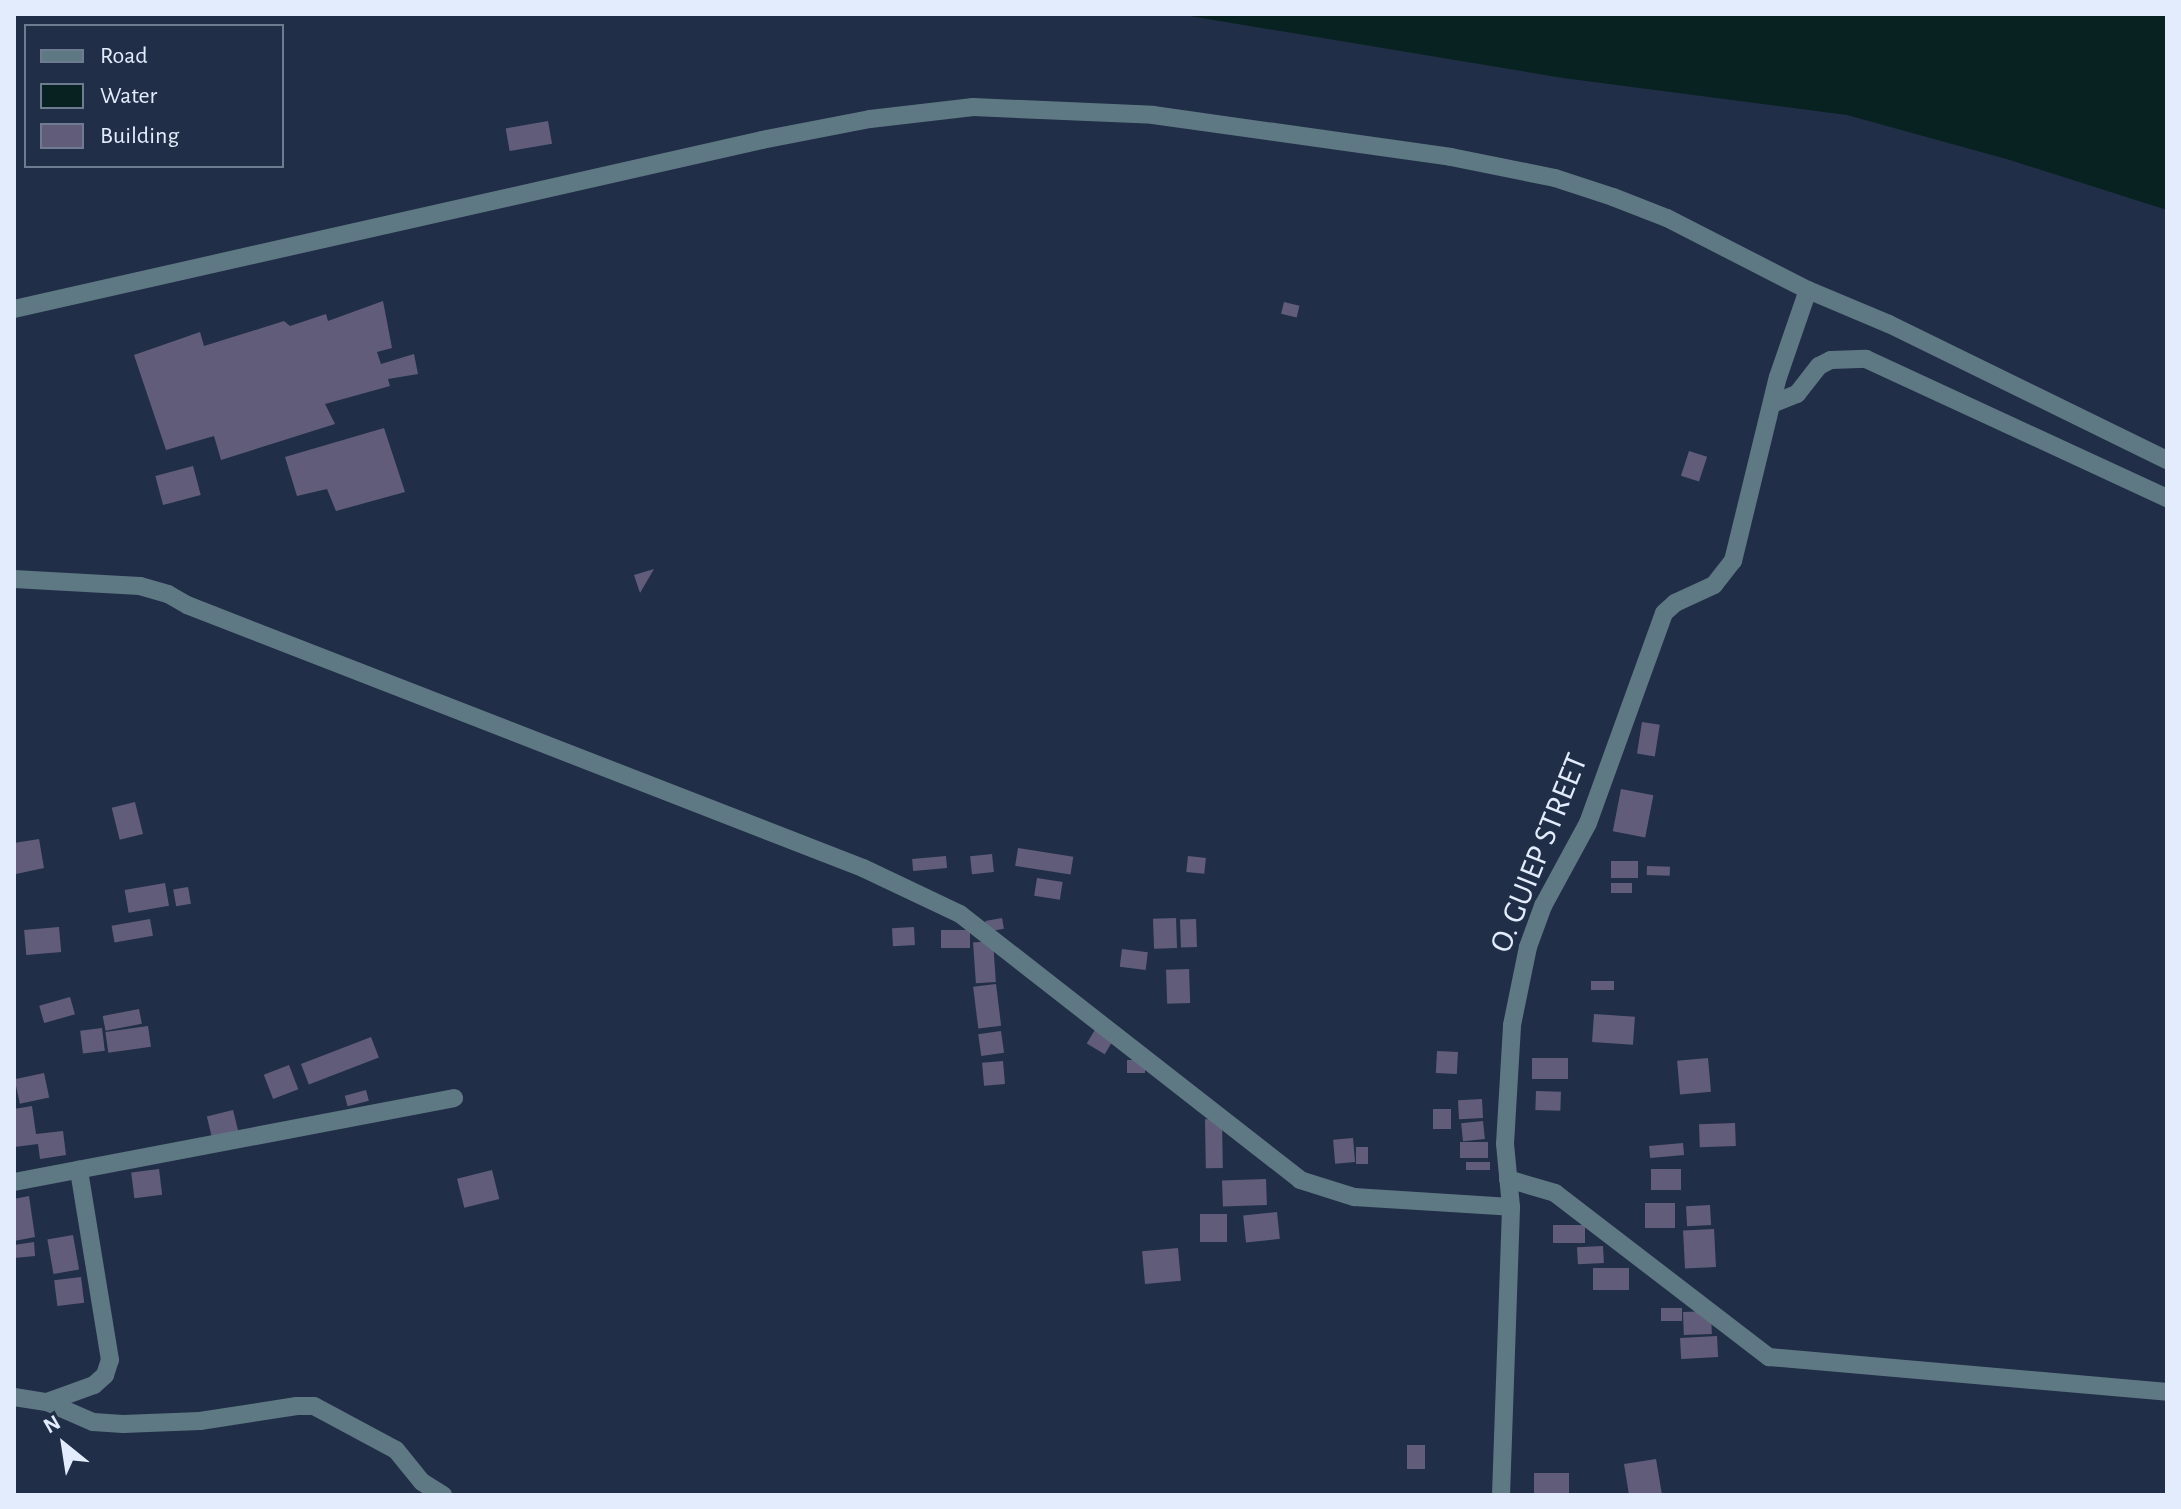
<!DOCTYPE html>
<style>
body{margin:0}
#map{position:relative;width:2181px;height:1509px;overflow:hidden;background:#202f47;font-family:"Alegreya Sans",sans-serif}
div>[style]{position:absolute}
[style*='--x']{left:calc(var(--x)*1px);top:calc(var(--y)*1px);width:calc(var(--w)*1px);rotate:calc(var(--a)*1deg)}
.water>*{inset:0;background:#082121}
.building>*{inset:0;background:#625c7b;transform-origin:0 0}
.minor>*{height:18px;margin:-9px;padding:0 9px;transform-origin:9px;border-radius:9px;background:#5f7984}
span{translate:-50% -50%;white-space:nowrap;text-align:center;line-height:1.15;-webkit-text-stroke:8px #202f47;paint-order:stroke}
.street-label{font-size:32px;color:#e3ecfd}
.frame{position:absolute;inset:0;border:16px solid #e3ecfd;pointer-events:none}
.legend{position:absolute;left:24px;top:24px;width:260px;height:144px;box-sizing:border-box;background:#202f47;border:2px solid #6e7b90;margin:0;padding:10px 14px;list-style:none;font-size:24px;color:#e3ecfd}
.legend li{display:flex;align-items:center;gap:16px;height:40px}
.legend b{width:40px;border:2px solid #6e7b90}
.north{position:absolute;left:24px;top:1405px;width:80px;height:80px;-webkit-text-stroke:6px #202f47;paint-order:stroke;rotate:330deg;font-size:22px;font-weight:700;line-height:32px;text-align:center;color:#e3ecfd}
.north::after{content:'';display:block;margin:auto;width:28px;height:36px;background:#e3ecfd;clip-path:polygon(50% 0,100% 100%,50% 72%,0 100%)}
</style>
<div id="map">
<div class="water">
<div style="clip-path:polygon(1178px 14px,2167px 14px,2167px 210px,2010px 160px,1847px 115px,1563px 78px)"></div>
</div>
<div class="building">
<div style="left:548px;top:121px;width:23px;height:43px;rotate:80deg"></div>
<div style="clip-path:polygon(383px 301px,392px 348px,377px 352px,381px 364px,414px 354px,418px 374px,388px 379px,390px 386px,325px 404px,335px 424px,221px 460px,214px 436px,166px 450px,134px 355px,200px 332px,204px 346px,284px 321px,290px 326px,326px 314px,328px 321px)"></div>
<div style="left:1284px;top:302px;width:16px;height:12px;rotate:14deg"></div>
<div style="clip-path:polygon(384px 428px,405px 492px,336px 511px,327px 489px,297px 496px,285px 457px)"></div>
<div style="left:1689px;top:451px;width:19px;height:26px;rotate:18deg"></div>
<div style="left:193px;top:466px;width:30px;height:39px;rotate:75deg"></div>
<div style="clip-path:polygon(654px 569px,640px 593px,634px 575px)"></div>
<div style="left:1642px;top:722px;width:18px;height:32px;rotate:9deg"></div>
<div style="left:1621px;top:789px;width:33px;height:43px;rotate:11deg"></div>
<div style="left:135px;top:802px;width:33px;height:24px;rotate:76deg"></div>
<div style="clip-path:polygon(39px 839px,44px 868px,16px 874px,14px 843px)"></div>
<div style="left:1018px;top:848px;width:56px;height:18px;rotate:9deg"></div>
<div style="left:992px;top:854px;width:18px;height:22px;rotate:84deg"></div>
<div style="left:946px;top:856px;width:12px;height:34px;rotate:85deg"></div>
<div style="left:1188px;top:856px;width:18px;height:16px;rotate:6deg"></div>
<div style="left:1638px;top:861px;width:17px;height:27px;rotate:90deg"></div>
<div style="left:1647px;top:866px;width:23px;height:9px;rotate:2deg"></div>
<div style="left:1037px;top:878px;width:26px;height:18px;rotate:9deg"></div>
<div style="left:165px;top:883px;width:23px;height:41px;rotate:80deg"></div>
<div style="left:1632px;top:883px;width:10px;height:21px;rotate:90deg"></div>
<div style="left:188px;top:887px;width:17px;height:15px;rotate:80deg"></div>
<div style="left:1002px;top:918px;width:11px;height:17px;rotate:80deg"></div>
<div style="left:1176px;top:918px;width:30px;height:23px;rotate:88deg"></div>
<div style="left:150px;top:919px;width:17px;height:39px;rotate:80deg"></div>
<div style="left:1196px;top:919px;width:28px;height:16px;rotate:88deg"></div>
<div style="left:59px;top:927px;width:25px;height:35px;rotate:85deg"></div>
<div style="left:914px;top:927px;width:18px;height:22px;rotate:87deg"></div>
<div style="left:941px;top:930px;width:29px;height:18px"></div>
<div style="left:993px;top:941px;width:41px;height:20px;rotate:86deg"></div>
<div style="left:1122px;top:949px;width:26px;height:18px;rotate:7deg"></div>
<div style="left:1189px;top:969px;width:34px;height:23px;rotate:88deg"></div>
<div style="left:1591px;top:981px;width:23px;height:9px"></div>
<div style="left:996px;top:984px;width:42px;height:23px;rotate:83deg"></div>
<div style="left:70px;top:997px;width:18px;height:32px;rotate:74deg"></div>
<div style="left:139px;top:1009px;width:15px;height:37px;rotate:79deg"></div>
<div style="left:1594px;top:1014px;width:41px;height:28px;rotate:4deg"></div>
<div style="left:148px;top:1026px;width:21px;height:43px;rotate:82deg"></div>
<div style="left:102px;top:1028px;width:23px;height:22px;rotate:83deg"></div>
<div style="left:1096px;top:1028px;width:21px;height:18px;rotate:31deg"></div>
<div style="left:1001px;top:1031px;width:22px;height:23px;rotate:82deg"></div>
<div style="left:371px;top:1037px;width:22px;height:75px;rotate:69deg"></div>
<div style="left:1437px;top:1051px;width:21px;height:22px;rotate:3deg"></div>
<div style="left:1568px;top:1058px;width:21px;height:36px;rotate:90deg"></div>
<div style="left:1708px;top:1058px;width:34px;height:31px;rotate:85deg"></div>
<div style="left:1127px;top:1060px;width:18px;height:13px"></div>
<div style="left:1003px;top:1061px;width:23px;height:21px;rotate:85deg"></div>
<div style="left:289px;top:1065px;width:26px;height:27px;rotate:69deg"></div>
<div style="left:44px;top:1073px;width:25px;height:30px;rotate:78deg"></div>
<div style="left:366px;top:1090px;width:11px;height:22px;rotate:75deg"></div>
<div style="left:1536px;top:1091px;width:25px;height:19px;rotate:2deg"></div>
<div style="left:1482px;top:1099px;width:19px;height:24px;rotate:87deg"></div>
<div style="clip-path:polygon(32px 1106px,36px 1134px,63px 1131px,66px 1155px,40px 1159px,38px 1144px,14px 1147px,14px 1109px)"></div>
<div style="left:1433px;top:1109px;width:18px;height:20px"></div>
<div style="left:233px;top:1110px;width:21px;height:27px;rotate:76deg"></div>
<div style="left:1222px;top:1119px;width:49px;height:17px;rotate:89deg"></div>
<div style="left:1483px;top:1121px;width:18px;height:22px;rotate:84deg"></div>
<div style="left:1735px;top:1123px;width:23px;height:36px;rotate:88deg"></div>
<div style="left:1353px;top:1138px;width:24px;height:20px;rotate:85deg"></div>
<div style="left:1460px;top:1142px;width:28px;height:16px"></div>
<div style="left:1683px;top:1143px;width:12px;height:34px;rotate:85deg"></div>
<div style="left:1356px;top:1147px;width:12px;height:17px"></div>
<div style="left:1466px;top:1162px;width:24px;height:8px"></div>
<div style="left:159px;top:1169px;width:26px;height:28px;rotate:83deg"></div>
<div style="left:1651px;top:1169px;width:30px;height:21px"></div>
<div style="left:492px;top:1170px;width:30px;height:36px;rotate:76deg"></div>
<div style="left:1266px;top:1179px;width:26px;height:44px;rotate:88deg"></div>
<div style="clip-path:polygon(29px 1196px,35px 1237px,14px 1241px,14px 1199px)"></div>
<div style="left:1645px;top:1203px;width:30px;height:25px"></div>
<div style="left:1710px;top:1205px;width:20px;height:24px;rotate:87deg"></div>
<div style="left:1277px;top:1212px;width:27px;height:34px;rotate:84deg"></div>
<div style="left:1227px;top:1214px;width:28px;height:27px;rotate:90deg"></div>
<div style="left:1585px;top:1225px;width:18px;height:32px;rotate:90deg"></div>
<div style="left:1714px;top:1229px;width:38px;height:31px;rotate:87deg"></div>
<div style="left:73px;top:1235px;width:35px;height:26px;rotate:80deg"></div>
<div style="clip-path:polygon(34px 1242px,35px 1256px,14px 1258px,14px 1245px)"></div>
<div style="left:1603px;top:1246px;width:17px;height:26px;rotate:87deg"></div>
<div style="left:1178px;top:1248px;width:33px;height:36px;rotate:85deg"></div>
<div style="left:1593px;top:1268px;width:36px;height:22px"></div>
<div style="left:81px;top:1277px;width:26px;height:27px;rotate:83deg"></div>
<div style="left:1661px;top:1308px;width:21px;height:13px"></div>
<div style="left:1711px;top:1311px;width:23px;height:28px;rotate:88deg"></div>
<div style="left:1717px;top:1336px;width:21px;height:37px;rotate:87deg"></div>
<div style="left:1407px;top:1445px;width:18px;height:24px"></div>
<div style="clip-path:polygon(1656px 1459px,1662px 1495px,1629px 1495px,1624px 1464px)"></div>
<div style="left:1534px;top:1473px;width:35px;height:20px"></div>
</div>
<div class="minor">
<div style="--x:14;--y:309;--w:767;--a:-12.73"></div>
<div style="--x:762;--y:140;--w:110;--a:-11"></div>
<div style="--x:870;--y:119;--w:104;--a:-6.6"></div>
<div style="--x:973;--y:107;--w:180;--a:2.5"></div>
<div style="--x:1153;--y:115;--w:301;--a:8"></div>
<div style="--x:1451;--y:157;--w:106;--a:11.4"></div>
<div style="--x:1555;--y:178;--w:61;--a:18.1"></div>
<div style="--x:1613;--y:197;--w:58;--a:21.3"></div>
<div style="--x:1667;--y:218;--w:158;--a:27.1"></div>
<div style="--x:1808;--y:290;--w:88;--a:22.8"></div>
<div style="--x:1889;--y:324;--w:309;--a:26.1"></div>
<div style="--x:1772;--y:404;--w:27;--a:-22"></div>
<div style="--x:1797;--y:394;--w:36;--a:-52"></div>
<div style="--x:1819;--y:366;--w:13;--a:-27"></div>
<div style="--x:1831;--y:360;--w:35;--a:-2"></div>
<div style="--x:1866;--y:359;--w:332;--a:24.8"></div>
<div style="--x:14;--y:579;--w:126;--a:3.2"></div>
<div style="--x:140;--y:586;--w:29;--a:16"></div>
<div style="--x:168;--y:594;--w:22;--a:30"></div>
<div style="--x:187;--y:605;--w:725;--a:21.26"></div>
<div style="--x:863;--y:868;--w:107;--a:25.4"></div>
<div style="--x:960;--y:914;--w:432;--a:38"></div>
<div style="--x:1300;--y:1180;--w:57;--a:17.5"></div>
<div style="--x:1354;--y:1197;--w:157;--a:3.6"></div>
<div style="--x:1508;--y:1179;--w:49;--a:16.6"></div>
<div style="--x:1555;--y:1193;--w:270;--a:37.5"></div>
<div style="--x:1769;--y:1357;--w:400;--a:5"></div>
<div style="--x:14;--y:1182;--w:448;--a:-10.8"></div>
<div style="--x:14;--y:1397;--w:33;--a:9"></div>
<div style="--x:47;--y:1402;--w:50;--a:23.5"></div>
<div style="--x:93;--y:1422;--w:30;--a:4"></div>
<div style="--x:123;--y:1424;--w:77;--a:-2.2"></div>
<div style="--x:200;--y:1421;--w:98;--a:-8.8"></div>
<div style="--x:297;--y:1406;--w:17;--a:0"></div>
<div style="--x:314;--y:1406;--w:93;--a:28.2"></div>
<div style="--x:396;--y:1450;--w:41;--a:50.9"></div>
<div style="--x:422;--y:1482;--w:25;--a:32"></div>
<div style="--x:47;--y:1402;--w:50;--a:-19.9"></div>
<div style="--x:94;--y:1385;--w:15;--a:-42"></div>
<div style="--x:105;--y:1375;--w:16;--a:-72"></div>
<div style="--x:110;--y:1360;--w:193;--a:-99.3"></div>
<div style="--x:1501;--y:1495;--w:288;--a:-88"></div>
<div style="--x:1511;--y:1207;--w:63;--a:-95.4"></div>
<div style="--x:1505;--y:1144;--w:119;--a:-86.6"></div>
<div style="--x:1512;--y:1025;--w:80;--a:-78.4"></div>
<div style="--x:1528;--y:947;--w:44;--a:-69.9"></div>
<div style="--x:1543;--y:906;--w:94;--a:-61.5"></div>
<div style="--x:1588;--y:823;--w:223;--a:-70.1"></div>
<div style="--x:1664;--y:613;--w:15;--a:-42"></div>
<div style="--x:1675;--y:603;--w:43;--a:-24.8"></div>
<div style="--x:1714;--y:585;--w:31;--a:-52"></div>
<div style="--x:1733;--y:561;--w:189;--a:-76.3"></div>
<div style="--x:1778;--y:377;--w:92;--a:-71"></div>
</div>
<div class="street-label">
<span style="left:1539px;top:853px;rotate:-68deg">O. GUIEP STREET</span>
</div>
<div class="frame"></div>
<ul class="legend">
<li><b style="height:10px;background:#5f7984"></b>Road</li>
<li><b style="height:22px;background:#082121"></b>Water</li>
<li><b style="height:22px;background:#625c7b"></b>Building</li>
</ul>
<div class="north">N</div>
</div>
